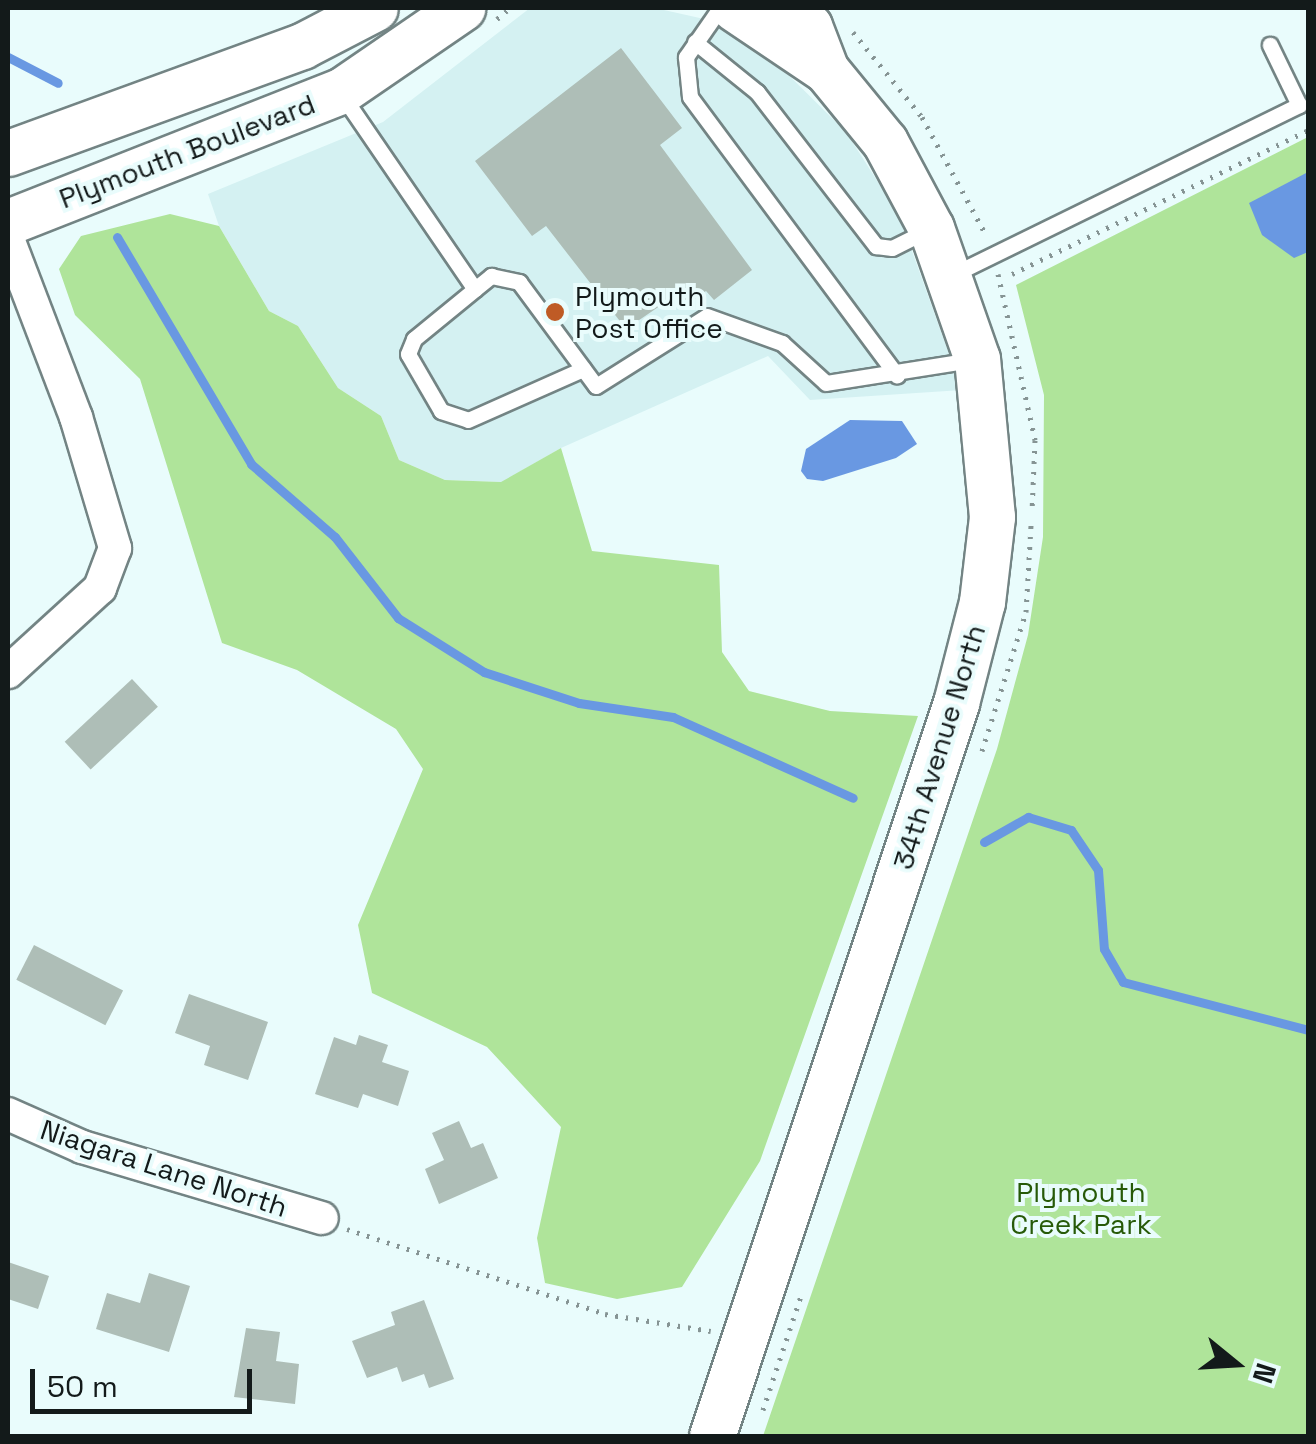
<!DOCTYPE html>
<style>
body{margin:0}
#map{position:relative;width:1316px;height:1444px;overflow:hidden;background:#e9fcfc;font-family:"Space Grotesk",sans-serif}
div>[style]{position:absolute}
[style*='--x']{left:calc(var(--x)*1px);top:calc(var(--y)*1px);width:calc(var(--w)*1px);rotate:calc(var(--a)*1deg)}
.built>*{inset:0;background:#d4f1f2}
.green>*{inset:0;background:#afe49a}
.water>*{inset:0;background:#6998e2}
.stream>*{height:9px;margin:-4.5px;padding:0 4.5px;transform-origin:4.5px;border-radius:4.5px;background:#6998e2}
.building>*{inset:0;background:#aebeb7;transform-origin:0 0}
.path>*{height:5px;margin-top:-2.5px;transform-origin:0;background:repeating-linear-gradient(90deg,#869494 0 2.5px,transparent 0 10.5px)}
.roads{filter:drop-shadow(2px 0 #738484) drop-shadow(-2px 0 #738484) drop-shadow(0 2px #738484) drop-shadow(0 -2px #738484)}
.lane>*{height:15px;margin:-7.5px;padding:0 7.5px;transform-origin:7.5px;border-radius:7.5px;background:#fff}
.street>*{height:32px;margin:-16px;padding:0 16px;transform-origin:16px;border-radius:16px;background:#fff}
.secondary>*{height:45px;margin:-22.5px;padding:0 22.5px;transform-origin:22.5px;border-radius:22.5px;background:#fff}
.dots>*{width:28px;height:28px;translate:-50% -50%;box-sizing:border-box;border:5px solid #e9fcfc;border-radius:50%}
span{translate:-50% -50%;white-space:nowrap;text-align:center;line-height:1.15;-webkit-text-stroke:8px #e9fcfc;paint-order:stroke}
.street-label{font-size:28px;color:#131a1a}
.poi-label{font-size:28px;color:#131a1a}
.left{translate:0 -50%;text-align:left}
.park-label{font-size:28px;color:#275a08}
.frame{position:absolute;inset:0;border:10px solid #131a1a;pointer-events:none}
.north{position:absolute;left:1186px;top:1314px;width:100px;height:100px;-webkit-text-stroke:8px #e9fcfc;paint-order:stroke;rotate:108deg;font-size:28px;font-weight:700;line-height:40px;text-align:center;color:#131a1a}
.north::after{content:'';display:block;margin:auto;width:35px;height:45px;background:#131a1a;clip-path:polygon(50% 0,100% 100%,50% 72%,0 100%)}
.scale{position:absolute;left:30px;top:1369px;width:222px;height:45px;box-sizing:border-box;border:5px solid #131a1a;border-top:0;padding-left:12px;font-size:30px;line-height:35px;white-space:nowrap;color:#131a1a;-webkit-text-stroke:8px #e9fcfc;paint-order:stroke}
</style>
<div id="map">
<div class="built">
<div style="clip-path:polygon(530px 8px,655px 8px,740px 27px,846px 132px,899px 215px,962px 390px,810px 400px,768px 356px,561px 448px,502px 482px,445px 480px,399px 460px,381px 416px,338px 388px,298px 326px,269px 311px,219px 226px,208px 194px,383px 122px)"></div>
</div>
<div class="green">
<div style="clip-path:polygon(1308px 137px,1308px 1436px,763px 1436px,997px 749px,1028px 635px,1043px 537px,1044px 395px,1016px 285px)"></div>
<div style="clip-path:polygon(170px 214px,219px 226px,269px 311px,298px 326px,338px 388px,381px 416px,399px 460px,445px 480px,501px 482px,561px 448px,592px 551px,719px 565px,722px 652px,749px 691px,830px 711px,918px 716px,760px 1161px,682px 1287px,617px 1299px,545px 1283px,537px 1238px,561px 1127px,487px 1047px,372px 993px,358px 925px,423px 769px,396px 729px,297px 670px,222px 643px,140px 379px,75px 315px,59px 269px,81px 236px)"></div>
</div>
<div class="water">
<div style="clip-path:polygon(1308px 172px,1308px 252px,1294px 258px,1262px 235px,1249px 203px)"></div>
<div style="clip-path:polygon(850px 420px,902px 421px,917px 444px,896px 458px,823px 481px,807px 479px,801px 471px,806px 449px)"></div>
</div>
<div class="stream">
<div style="--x:8;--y:57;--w:56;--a:27.5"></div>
<div style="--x:117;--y:237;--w:264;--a:59.4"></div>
<div style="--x:251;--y:464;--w:111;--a:41"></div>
<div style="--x:335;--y:537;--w:103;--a:52.1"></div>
<div style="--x:398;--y:618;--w:102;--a:32.1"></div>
<div style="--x:484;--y:672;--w:100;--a:18.1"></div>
<div style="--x:579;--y:703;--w:95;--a:8.5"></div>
<div style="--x:673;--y:717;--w:197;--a:24.2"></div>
<div style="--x:984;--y:842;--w:51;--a:-29.6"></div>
<div style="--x:1028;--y:817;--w:45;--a:16.8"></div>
<div style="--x:1071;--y:830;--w:48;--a:56"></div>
<div style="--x:1098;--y:870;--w:79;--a:85.7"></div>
<div style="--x:1104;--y:949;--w:38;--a:60"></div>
<div style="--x:1123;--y:982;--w:191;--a:14.5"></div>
</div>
<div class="building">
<div style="clip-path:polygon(621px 48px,682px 128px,660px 145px,752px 270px,714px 300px,706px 291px,685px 306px,676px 295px,626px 329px,546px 226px,532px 236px,475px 161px)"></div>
<div style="left:132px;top:679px;width:38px;height:92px;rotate:47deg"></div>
<div style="left:34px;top:945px;width:100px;height:39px;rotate:27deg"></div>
<div style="clip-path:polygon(189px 994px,268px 1022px,248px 1080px,204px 1065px,210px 1046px,175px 1033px)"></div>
<div style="clip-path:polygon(359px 1035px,388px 1045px,382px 1062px,409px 1071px,398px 1106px,363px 1094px,358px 1108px,315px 1094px,334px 1037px,356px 1045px)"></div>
<div style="clip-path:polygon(459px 1121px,471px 1148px,483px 1143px,498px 1178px,439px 1204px,425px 1169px,444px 1160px,432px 1133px)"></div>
<div style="clip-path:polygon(8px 1262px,49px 1276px,38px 1309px,8px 1299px)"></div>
<div style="clip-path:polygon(149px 1273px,190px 1286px,169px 1352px,96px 1329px,107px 1293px,140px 1303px)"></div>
<div style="clip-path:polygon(424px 1300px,454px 1379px,429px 1388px,424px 1374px,402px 1382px,397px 1367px,367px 1378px,352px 1341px,395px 1325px,391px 1312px)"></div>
<div style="clip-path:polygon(246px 1328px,280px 1332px,276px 1361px,299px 1364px,295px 1404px,234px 1397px)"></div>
</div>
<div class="path">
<div style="--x:497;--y:19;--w:17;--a:-40"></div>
<div style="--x:853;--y:32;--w:109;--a:50.9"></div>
<div style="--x:922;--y:117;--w:134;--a:61.5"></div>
<div style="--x:998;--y:274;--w:170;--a:77.4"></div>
<div style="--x:1035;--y:440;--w:73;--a:92.4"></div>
<div style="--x:1012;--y:274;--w:329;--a:-25.9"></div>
<div style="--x:982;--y:751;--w:146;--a:-72.4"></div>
<div style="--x:1026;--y:612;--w:88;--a:-86.7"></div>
<div style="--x:347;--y:1229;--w:272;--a:18.2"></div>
<div style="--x:605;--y:1314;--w:107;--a:9.1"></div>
<div style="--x:763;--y:1410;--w:123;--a:-71.6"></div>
</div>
<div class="roads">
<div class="lane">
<div style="--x:720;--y:8;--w:60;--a:124.8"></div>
<div style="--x:686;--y:57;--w:40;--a:84.3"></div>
<div style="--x:690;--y:97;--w:347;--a:53.4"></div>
<div style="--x:695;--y:42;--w:80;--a:38.9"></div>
<div style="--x:757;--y:92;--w:195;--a:52.3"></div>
<div style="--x:876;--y:246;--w:16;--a:7"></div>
<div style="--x:892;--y:248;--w:40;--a:-26.6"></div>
<div style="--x:342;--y:95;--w:235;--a:55.6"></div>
<div style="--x:475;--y:289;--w:21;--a:-39"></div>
<div style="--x:491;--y:276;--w:29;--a:12"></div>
<div style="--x:519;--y:282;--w:129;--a:53.5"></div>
<div style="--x:596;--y:386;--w:131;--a:-32.2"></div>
<div style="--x:707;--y:316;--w:80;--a:19.8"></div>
<div style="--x:782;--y:343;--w:59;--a:42.3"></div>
<div style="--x:826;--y:383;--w:147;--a:-9"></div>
<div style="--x:950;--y:276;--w:389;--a:-26.1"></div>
<div style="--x:1299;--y:105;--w:67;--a:-115.8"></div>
<div style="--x:475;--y:289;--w:79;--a:140.7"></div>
<div style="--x:414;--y:339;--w:16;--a:112"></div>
<div style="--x:408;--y:354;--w:66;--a:59.9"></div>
<div style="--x:441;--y:411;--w:28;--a:18"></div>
<div style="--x:468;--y:420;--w:126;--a:-23.9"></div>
</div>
<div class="street">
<div style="--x:8;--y:239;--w:191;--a:69.1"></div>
<div style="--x:76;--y:417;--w:137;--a:73.4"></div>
<div style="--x:115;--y:548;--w:43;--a:110.6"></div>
<div style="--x:100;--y:588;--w:125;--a:137.6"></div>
<div style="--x:8;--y:1114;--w:81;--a:24"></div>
<div style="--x:82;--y:1147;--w:250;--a:16.5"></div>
</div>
<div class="secondary">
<div style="--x:734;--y:8;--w:111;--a:34"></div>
<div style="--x:8;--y:153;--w:313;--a:-20"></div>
<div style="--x:302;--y:46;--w:82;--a:-27.5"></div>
<div style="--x:8;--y:222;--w:358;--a:-21.5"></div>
<div style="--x:341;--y:91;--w:147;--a:-34.4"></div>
<div style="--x:712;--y:1436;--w:773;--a:-71.59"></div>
<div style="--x:956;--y:703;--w:104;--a:-75.6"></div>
<div style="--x:982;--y:602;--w:86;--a:-83.3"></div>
<div style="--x:992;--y:517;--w:159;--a:-95.4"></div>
<div style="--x:977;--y:359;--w:139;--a:-109.3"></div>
<div style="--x:931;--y:228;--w:98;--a:-118.1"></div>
<div style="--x:885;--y:142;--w:93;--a:-129.3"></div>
<div style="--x:826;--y:70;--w:47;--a:-111.1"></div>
<div style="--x:809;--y:26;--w:28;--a:-141"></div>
</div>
</div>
<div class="dots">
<div style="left:555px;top:312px;background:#bf5b25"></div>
</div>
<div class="street-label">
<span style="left:187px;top:151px;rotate:-21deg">Plymouth Boulevard</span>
<span style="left:939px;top:747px;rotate:-73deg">34th Avenue North</span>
<span style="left:164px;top:1168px;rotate:18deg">Niagara Lane North</span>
</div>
<div class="poi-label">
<span class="left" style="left:575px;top:312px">Plymouth<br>Post Office</span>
</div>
<div class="park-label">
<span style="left:1081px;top:1208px">Plymouth<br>Creek Park</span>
</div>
<div class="frame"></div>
<div class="north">N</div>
<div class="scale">50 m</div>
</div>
